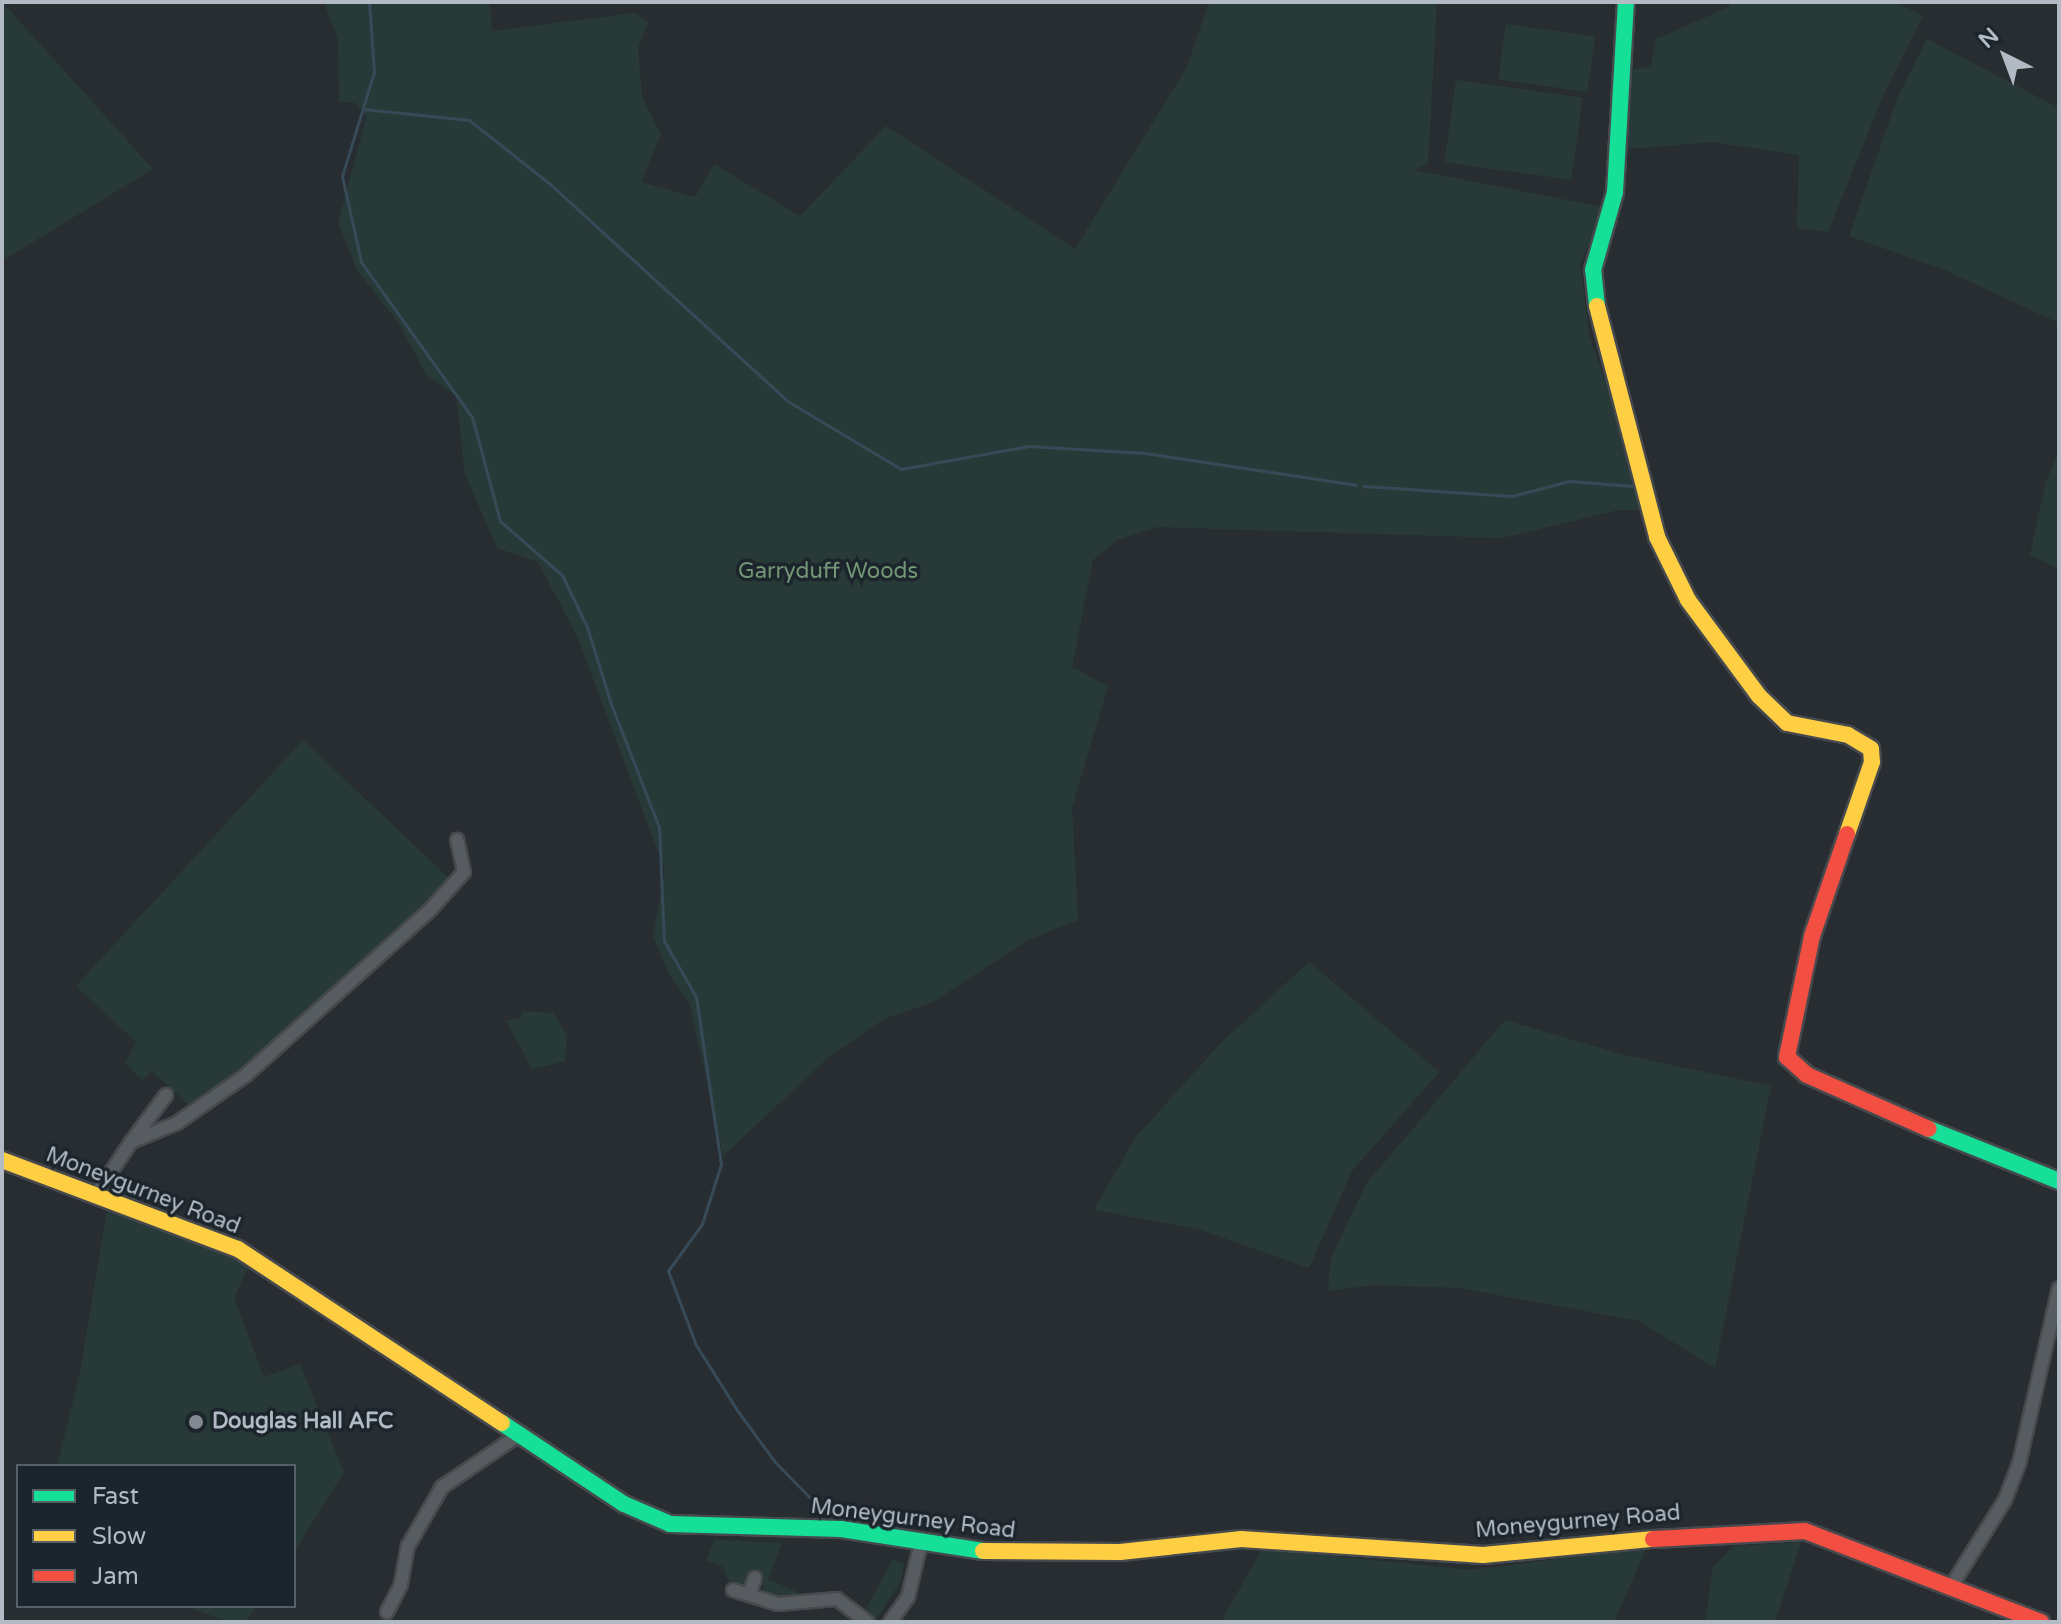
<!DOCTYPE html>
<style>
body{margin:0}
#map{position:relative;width:2061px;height:1624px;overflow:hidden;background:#282d32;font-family:"Varela Round",sans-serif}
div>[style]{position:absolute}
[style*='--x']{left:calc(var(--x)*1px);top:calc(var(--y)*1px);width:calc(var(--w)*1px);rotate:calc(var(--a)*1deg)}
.green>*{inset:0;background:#283a38;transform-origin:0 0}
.stream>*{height:3px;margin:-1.5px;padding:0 1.5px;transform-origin:1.5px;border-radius:1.5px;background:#374a58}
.roads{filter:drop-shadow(2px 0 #46494d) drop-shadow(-2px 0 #46494d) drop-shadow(0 2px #46494d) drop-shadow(0 -2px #46494d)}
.street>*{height:12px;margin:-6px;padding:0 6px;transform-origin:6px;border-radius:6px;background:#575c61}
.fast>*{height:16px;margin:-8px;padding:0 8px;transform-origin:8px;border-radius:8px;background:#16e098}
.slow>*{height:16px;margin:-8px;padding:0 8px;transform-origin:8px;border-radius:8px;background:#ffcf43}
.jam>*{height:16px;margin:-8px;padding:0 8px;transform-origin:8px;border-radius:8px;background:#f24e42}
.dots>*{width:22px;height:22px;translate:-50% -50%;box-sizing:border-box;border:4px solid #1c252c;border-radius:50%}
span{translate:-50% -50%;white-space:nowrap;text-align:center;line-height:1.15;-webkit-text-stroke:7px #1c252c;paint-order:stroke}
.park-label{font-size:22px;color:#739676}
.street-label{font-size:22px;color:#b2bbc3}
.poi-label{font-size:22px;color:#b2bbc3;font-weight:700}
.left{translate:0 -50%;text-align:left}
.frame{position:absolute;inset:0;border:4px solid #b2bbc3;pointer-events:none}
.legend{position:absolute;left:16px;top:1464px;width:280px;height:144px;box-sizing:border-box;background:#1c252c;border:2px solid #586168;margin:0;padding:10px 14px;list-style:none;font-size:24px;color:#b2bbc3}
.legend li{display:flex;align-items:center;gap:16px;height:40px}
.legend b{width:40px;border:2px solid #586168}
.north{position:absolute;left:1965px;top:16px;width:80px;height:80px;-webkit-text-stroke:6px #1c252c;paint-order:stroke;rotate:318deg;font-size:22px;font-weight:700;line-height:32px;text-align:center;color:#b2bbc3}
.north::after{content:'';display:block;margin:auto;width:28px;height:36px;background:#b2bbc3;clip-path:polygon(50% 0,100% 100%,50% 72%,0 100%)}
</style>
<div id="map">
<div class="green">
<div style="clip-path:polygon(2px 2px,153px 169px,2px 261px)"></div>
<div style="clip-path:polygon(324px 2px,490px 2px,492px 31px,635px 13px,648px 22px,638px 48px,642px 97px,661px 134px,641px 182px,695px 197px,714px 164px,800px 216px,886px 126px,1075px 249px,1187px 67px,1209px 2px,1437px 2px,1428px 164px,1414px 170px,1603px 207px,1580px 265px,1590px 338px,1635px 463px,1642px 510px,1618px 510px,1502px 538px,1158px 527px,1117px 540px,1093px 560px,1072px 667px,1108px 686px,1072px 808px,1078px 920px,1028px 940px,933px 1002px,884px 1019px,829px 1057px,723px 1156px,690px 1005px,668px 972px,653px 936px,665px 870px,577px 636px,538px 562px,497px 548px,465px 474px,456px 396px,426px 375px,400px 325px,357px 270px,338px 222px,367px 116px,355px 103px,339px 101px,338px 40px)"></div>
<div style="clip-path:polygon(1730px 2px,1895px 2px,1923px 16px,1883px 96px,1828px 232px,1797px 228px,1799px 155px,1713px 142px,1628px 149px,1630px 70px,1651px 66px,1656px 39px,1729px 7px)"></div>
<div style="left:1506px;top:24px;width:90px;height:56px;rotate:8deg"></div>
<div style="clip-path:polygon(1927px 39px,2059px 108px,2059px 323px,1945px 270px,1849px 236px,1898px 96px)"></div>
<div style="left:1456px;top:80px;width:128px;height:83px;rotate:8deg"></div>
<div style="clip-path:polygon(2059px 450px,2059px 569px,2030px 555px,2046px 481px)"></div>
<div style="clip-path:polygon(303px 740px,450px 879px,256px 1061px,189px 1105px,152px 1071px,142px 1080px,125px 1063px,136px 1042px,76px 986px)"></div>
<div style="clip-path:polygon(1309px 962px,1439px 1072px,1352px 1171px,1309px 1268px,1198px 1229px,1094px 1210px,1135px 1138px,1220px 1044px)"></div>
<div style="clip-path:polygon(523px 1011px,553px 1013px,567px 1035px,565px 1061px,532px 1069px,506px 1020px,519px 1019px)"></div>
<div style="clip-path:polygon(1505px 1020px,1624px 1055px,1771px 1086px,1715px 1368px,1639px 1321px,1460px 1288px,1374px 1285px,1328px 1291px,1331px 1258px,1366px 1184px)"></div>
<div style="clip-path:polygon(108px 1204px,223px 1248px,248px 1267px,234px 1298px,264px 1377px,300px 1364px,344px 1472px,294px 1552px,294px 1466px,57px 1466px,80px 1373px)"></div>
<div style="clip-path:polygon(715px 1540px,782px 1543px,768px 1579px,799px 1593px,782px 1598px,764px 1594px,762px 1578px,750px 1574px,743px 1585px,729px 1581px,723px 1567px,706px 1560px)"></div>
<div style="clip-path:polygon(1801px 1542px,1775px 1622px,1705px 1622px,1713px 1567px,1734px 1546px)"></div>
<div style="clip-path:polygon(1647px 1547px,1614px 1622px,1221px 1622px,1262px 1549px,1472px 1570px)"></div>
<div style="clip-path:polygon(893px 1559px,904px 1564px,901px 1581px,876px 1620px,866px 1609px)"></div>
<div style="clip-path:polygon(184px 1606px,257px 1606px,246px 1622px,230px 1622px)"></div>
</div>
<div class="stream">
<div style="--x:369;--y:2;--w:70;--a:85.9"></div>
<div style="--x:374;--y:72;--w:109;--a:107.1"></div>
<div style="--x:342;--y:176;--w:88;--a:77.5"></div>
<div style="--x:361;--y:262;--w:191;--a:54.4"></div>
<div style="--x:472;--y:417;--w:108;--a:74.9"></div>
<div style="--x:500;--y:521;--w:82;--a:41.1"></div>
<div style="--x:562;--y:575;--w:58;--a:64.3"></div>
<div style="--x:587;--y:627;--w:81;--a:72.7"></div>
<div style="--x:611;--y:704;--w:132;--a:68.7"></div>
<div style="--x:659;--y:827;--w:114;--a:87.5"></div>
<div style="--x:664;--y:941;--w:64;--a:60.3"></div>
<div style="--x:696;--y:997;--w:169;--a:81.5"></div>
<div style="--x:721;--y:1164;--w:63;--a:107.6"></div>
<div style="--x:702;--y:1224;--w:58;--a:125.9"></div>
<div style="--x:668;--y:1271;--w:79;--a:69.3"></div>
<div style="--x:696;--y:1345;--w:77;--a:57.8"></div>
<div style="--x:737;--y:1410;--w:64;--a:53.8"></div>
<div style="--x:775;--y:1462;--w:81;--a:45.5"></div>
<div style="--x:363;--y:109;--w:107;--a:5.9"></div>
<div style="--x:469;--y:120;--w:103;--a:38.3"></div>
<div style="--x:550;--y:184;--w:323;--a:42.4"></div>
<div style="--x:789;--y:402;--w:131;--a:30.9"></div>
<div style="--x:901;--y:469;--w:130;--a:-10.2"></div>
<div style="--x:1029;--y:446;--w:116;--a:3.5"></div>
<div style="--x:1145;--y:453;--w:213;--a:8.6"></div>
<div style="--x:1364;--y:486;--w:148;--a:3.9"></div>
<div style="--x:1512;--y:496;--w:59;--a:-14.7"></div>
<div style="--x:1569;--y:481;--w:64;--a:4.5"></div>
</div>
<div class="roads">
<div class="street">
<div style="--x:131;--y:1142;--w:59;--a:-53.3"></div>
<div style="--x:97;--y:1193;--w:61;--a:-56.3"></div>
<div style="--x:131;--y:1142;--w:50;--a:-22.4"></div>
<div style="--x:177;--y:1123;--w:84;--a:-34.8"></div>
<div style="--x:246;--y:1075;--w:249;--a:-41.9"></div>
<div style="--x:431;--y:909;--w:50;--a:-48.3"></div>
<div style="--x:464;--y:872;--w:33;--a:-102"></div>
<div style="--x:1952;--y:1585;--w:100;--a:-58.1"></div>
<div style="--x:2005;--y:1500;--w:39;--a:-69"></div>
<div style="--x:2019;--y:1464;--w:180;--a:-77.2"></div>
<div style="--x:733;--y:1590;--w:47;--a:17.3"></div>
<div style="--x:778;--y:1604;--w:59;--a:-4.8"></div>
<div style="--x:837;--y:1599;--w:38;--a:37"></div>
<div style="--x:749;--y:1595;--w:18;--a:-71"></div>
<div style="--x:387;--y:1612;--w:31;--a:-63"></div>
<div style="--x:401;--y:1584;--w:39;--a:-80"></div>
<div style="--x:408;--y:1546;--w:68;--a:-60"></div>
<div style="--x:442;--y:1487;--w:94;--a:-34.2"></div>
<div style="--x:890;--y:1622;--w:31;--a:-54"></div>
<div style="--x:908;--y:1597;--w:56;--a:-76.5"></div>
</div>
<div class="fast">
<div style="--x:1597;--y:306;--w:36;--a:-96"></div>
<div style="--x:1593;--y:270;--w:81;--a:-74.2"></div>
<div style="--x:1615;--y:192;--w:190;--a:-86.7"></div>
<div style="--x:1929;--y:1129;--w:140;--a:21.8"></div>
<div style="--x:502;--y:1423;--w:146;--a:33.6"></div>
<div style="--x:624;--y:1504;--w:50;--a:23.5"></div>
<div style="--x:670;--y:1524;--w:171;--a:1.7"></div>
<div style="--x:841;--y:1529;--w:144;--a:8.8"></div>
</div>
<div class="slow">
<div style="--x:1597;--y:306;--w:239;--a:75.4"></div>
<div style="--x:1657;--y:537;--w:70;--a:63.8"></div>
<div style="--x:1688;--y:600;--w:119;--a:53.5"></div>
<div style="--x:1759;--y:696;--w:39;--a:44"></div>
<div style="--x:1787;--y:723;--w:62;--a:11.1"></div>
<div style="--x:1848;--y:735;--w:27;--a:31"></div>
<div style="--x:1871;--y:749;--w:13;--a:86"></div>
<div style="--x:1872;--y:762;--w:76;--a:109.1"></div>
<div style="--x:2;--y:1160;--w:252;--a:20.7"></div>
<div style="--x:238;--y:1249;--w:316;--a:33.4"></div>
<div style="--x:983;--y:1551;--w:137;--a:0.4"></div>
<div style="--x:1120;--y:1552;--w:122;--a:-6.1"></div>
<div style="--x:1241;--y:1539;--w:243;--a:3.8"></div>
<div style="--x:1483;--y:1555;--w:171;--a:-5.4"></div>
</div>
<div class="jam">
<div style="--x:1847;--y:834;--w:108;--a:108.9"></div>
<div style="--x:1812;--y:936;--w:124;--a:101.7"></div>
<div style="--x:1787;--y:1057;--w:27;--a:42"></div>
<div style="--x:1807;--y:1075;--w:133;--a:23.9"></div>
<div style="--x:1653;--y:1539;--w:152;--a:-3"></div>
<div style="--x:1805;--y:1531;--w:253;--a:21.1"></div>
</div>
</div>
<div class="dots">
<div style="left:196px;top:1422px;background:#828990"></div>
</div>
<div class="park-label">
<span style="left:828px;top:572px">Garryduff Woods</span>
</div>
<div class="street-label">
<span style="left:143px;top:1191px;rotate:21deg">Moneygurney Road</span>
<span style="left:913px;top:1519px;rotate:7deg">Moneygurney Road</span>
<span style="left:1578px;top:1522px;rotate:-5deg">Moneygurney Road</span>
</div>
<div class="poi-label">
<span class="left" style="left:212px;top:1422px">Douglas Hall AFC</span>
</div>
<div class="frame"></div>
<ul class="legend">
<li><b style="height:10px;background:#16e098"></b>Fast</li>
<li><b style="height:10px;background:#ffcf43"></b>Slow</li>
<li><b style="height:10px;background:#f24e42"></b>Jam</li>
</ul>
<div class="north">N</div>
</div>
